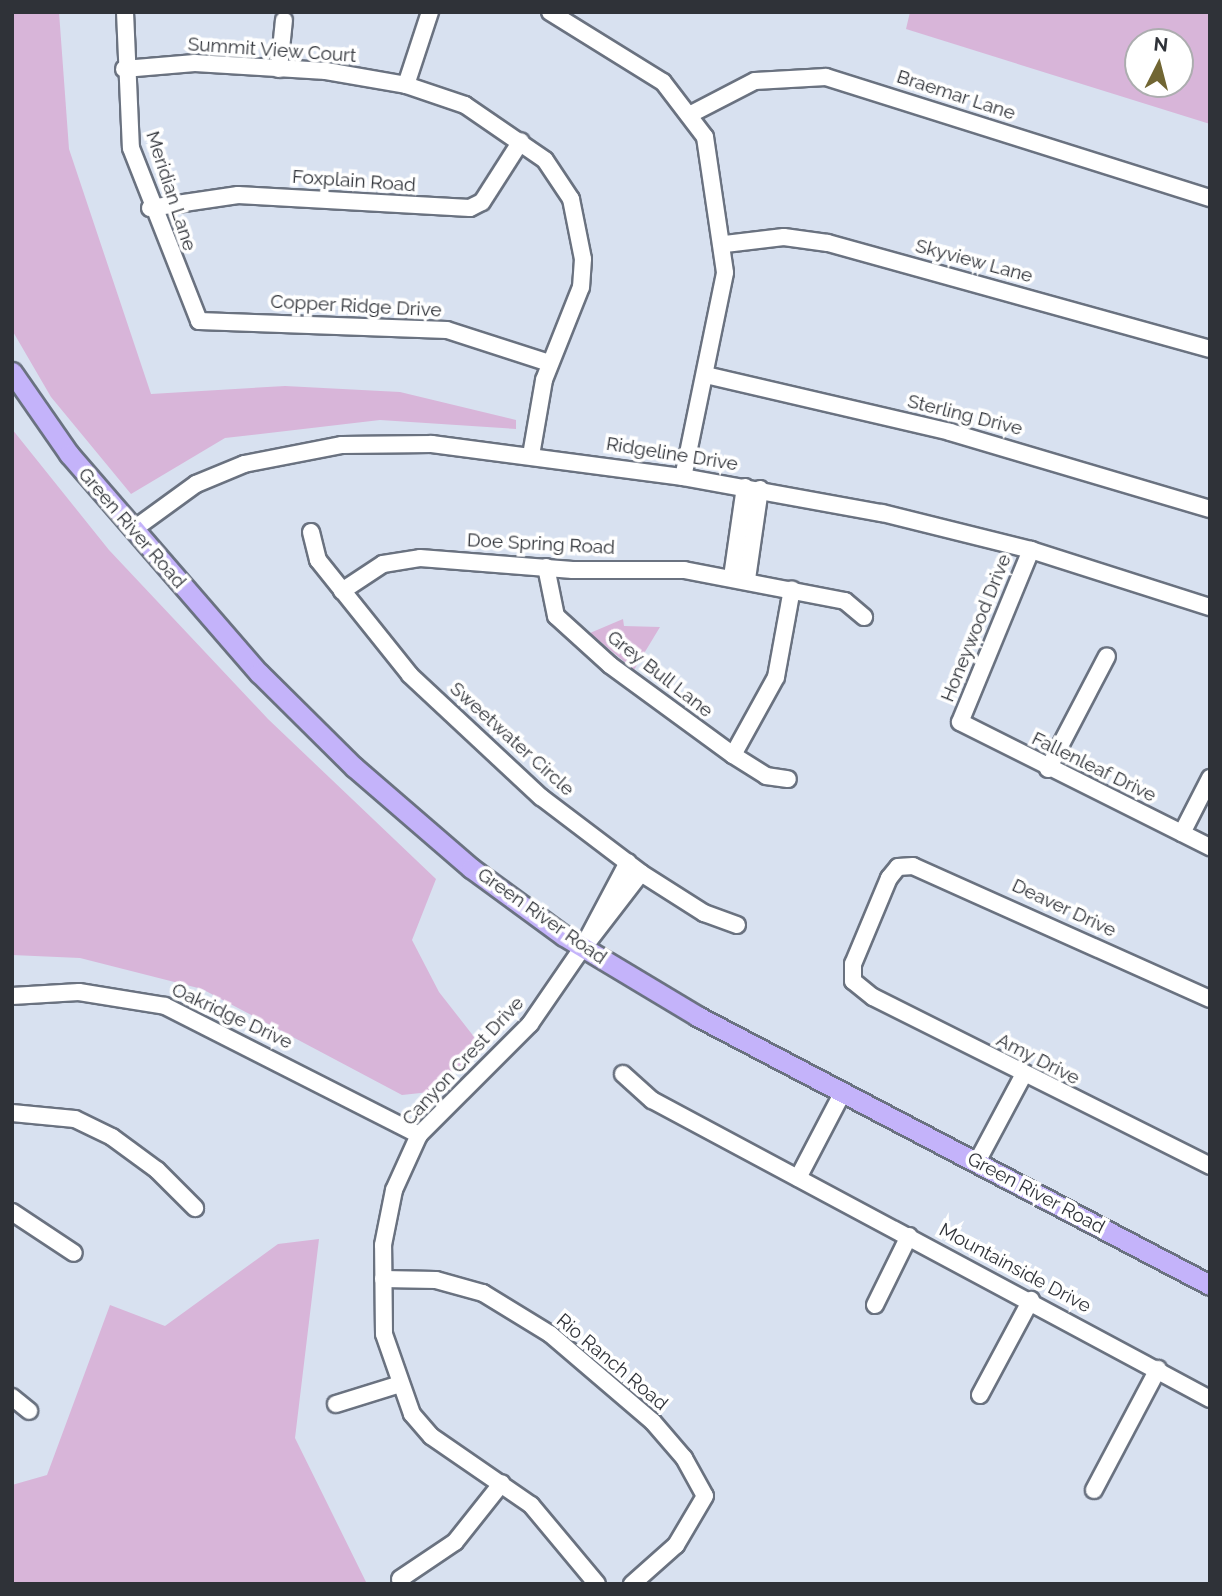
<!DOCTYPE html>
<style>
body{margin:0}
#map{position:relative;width:1222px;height:1596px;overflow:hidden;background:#d8e1f0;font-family:Raleway,sans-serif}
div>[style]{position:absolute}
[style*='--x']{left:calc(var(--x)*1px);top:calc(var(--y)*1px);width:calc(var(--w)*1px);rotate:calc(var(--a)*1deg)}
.green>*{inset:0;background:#d8b5d9}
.roads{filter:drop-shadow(2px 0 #6a7280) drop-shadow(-2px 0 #6a7280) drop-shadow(0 2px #6a7280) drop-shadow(0 -2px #6a7280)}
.minor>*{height:16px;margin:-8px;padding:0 8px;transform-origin:8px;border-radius:8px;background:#fff}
.major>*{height:19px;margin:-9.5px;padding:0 9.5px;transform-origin:9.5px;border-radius:9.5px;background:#c4b3fa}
span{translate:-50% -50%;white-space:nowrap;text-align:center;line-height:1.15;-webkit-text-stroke:7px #fff;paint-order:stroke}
.street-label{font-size:19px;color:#2f3238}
.frame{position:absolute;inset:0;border:14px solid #2f3238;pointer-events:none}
.north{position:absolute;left:1124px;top:28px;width:70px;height:70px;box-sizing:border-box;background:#fff;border:2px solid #acadaf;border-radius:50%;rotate:6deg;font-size:19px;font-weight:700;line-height:28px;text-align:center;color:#2f3238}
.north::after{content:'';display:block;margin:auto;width:24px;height:32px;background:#716633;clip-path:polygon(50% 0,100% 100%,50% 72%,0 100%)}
</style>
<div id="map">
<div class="green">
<div style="clip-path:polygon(12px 12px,59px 12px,69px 149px,151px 394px,285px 386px,400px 392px,516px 420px,516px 429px,380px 420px,225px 438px,131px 494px,51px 397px,12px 330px)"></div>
<div style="clip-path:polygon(evenodd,910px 12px,1210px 12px,1210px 124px,906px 29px,910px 12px,1180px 42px,1180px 84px,1138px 84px,1138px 42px,1180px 42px)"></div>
<div style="clip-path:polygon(12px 429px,109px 550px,268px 719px,436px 879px,412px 940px,439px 992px,482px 1047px,430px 1092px,402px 1095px,202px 989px,80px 958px,12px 955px)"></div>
<div style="clip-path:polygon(623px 619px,624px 626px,660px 627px,634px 670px,590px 633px)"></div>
<div style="clip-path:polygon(319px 1239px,295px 1438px,367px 1584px,12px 1584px,12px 1485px,47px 1475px,110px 1305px,165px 1326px,278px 1244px)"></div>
</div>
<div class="roads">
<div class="minor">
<div style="--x:125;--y:12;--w:136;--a:87.5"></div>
<div style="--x:131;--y:148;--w:186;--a:68.5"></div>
<div style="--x:199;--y:321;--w:248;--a:2.1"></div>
<div style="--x:447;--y:330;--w:107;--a:17.9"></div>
<div style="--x:550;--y:12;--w:133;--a:31.8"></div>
<div style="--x:663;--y:82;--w:69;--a:52.6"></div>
<div style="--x:705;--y:137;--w:137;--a:81.6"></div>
<div style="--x:725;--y:273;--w:208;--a:101.6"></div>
<div style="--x:124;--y:69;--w:71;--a:-4.8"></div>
<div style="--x:195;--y:63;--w:131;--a:3.5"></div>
<div style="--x:326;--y:71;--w:81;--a:9.9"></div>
<div style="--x:406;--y:85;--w:62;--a:18.7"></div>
<div style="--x:465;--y:105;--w:97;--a:34.5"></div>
<div style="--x:545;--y:160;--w:47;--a:56.3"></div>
<div style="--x:571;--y:199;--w:61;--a:78.7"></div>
<div style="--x:583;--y:259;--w:28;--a:94"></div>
<div style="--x:581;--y:287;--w:100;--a:111.7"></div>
<div style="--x:544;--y:380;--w:76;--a:99.8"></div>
<div style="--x:279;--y:69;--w:49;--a:-84.2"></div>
<div style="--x:406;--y:85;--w:77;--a:-71.8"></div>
<div style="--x:691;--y:114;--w:72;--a:-27.3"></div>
<div style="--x:755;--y:81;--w:71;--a:-3.2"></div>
<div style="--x:826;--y:77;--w:403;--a:17.5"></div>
<div style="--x:150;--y:208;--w:89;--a:-8.4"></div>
<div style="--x:238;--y:195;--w:232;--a:3.2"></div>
<div style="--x:470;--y:208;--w:13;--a:-27"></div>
<div style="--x:482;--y:202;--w:72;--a:-57.4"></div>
<div style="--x:725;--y:244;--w:59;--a:-6.8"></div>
<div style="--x:784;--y:237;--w:44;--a:7.8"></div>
<div style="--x:828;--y:243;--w:396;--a:15.5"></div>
<div style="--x:706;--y:375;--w:251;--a:13.1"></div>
<div style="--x:950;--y:432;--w:271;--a:16.5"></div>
<div style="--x:134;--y:529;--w:77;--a:-36"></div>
<div style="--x:196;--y:484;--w:52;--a:-22.6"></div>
<div style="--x:244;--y:464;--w:100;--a:-11"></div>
<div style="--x:342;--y:445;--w:90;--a:-0.6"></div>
<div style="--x:432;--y:444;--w:253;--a:7.5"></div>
<div style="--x:683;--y:477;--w:202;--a:10.3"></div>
<div style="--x:882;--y:513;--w:154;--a:13.9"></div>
<div style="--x:1031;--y:550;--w:188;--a:17.7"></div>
<div style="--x:311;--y:532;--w:29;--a:76"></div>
<div style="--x:318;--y:560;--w:147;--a:51.3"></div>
<div style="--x:410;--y:675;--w:179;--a:43"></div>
<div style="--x:541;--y:797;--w:126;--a:37.2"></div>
<div style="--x:641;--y:873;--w:75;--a:32.4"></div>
<div style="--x:704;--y:913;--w:35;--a:20"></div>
<div style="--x:1031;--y:550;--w:186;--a:112.4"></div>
<div style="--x:960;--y:722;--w:280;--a:26.6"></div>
<div style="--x:546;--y:567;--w:50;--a:78.5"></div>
<div style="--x:556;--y:616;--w:73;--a:42.2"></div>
<div style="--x:610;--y:665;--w:152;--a:36.2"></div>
<div style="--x:733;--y:755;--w:39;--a:32"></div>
<div style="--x:766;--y:776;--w:22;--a:8"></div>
<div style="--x:732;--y:577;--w:91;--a:-81.8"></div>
<div style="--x:747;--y:579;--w:91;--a:-81.8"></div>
<div style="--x:342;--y:591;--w:49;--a:-33.4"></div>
<div style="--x:383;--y:564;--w:37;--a:-9"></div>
<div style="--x:420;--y:558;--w:153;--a:4.5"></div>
<div style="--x:573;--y:570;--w:111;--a:0"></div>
<div style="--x:684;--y:570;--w:164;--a:10.9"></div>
<div style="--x:845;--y:601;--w:25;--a:40"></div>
<div style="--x:733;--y:755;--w:89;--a:-61.1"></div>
<div style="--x:776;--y:677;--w:89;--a:-79.7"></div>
<div style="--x:1048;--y:769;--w:127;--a:-62.4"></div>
<div style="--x:1182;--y:833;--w:62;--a:-63"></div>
<div style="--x:587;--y:943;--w:88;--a:-52.4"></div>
<div style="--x:12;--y:996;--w:67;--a:-3.4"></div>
<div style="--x:79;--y:992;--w:87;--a:9.2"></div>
<div style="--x:165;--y:1006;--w:285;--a:26.9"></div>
<div style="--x:1210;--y:999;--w:325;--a:-155.9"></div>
<div style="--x:913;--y:866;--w:15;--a:176"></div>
<div style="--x:898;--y:867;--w:14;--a:129"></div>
<div style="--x:889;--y:878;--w:93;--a:112.7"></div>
<div style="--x:853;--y:964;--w:17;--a:90"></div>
<div style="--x:853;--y:981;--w:26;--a:39"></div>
<div style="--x:873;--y:997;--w:377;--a:26.6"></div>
<div style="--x:623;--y:1074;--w:39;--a:42"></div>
<div style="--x:652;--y:1100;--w:633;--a:28.18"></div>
<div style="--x:12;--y:1113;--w:63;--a:5.4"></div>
<div style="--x:75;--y:1119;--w:41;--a:25.9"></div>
<div style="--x:112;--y:1137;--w:56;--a:36.3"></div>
<div style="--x:157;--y:1170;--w:54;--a:45"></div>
<div style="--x:977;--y:1162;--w:98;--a:-61.9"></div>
<div style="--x:798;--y:1178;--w:97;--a:-62.4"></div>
<div style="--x:12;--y:1212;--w:74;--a:33.5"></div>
<div style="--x:383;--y:1279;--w:53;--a:1.1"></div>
<div style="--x:436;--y:1280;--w:49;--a:15.5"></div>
<div style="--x:483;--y:1293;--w:79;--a:31.5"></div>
<div style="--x:550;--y:1334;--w:135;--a:40.5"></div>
<div style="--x:653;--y:1422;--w:48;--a:49.3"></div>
<div style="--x:684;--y:1458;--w:43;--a:61.1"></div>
<div style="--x:705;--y:1496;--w:57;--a:120.6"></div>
<div style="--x:676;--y:1545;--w:59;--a:138.4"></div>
<div style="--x:875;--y:1305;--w:77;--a:-63.8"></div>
<div style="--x:980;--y:1395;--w:108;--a:-61.8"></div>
<div style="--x:12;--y:1397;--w:22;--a:39"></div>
<div style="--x:336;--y:1404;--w:64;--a:-17.3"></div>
<div style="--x:1094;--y:1490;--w:137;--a:-62.1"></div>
<div style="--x:400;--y:1579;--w:66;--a:-33.9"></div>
<div style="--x:455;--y:1542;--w:75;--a:-51.5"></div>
<div style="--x:597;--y:1584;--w:103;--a:-129.9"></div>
<div style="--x:531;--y:1505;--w:121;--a:-145.4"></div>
<div style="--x:431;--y:1436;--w:29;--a:-131"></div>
<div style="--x:412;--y:1414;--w:85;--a:-109.3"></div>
<div style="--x:384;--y:1334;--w:89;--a:-90.6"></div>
<div style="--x:383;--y:1245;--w:56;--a:-78.7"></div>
<div style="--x:394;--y:1190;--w:60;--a:-65.6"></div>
<div style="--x:419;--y:1135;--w:157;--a:-45"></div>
<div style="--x:530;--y:1024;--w:93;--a:-55.5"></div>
<div style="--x:583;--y:947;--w:96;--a:-62.1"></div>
</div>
<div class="major">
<div style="--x:12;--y:372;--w:100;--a:55.2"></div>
<div style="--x:69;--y:454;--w:290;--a:49.1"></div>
<div style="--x:259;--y:673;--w:134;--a:44.7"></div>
<div style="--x:354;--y:767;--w:155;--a:40.8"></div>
<div style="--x:471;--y:868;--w:115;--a:36.2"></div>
<div style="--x:564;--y:936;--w:155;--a:31"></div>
<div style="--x:697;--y:1016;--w:579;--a:27.67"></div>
</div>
</div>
<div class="street-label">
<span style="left:272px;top:50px;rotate:4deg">Summit View Court</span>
<span style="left:956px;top:95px;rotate:18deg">Braemar Lane</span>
<span style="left:354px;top:181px;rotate:4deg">Foxplain Road</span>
<span style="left:171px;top:191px;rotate:72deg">Meridian Lane</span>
<span style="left:974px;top:261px;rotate:15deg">Skyview Lane</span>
<span style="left:356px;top:306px;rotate:3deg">Copper Ridge Drive</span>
<span style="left:965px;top:415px;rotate:14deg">Sterling Drive</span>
<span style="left:672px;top:454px;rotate:9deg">Ridgeline Drive</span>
<span style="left:132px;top:528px;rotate:49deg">Green River Road</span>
<span style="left:541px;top:544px;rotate:3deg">Doe Spring Road</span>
<span style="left:976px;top:628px;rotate:-68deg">Honeywood Drive</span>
<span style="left:660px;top:674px;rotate:38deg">Grey Bull Lane</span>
<span style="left:512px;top:739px;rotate:42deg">Sweetwater Circle</span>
<span style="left:1094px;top:767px;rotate:26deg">Fallenleaf Drive</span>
<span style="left:1064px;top:908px;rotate:25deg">Deaver Drive</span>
<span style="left:542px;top:916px;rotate:35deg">Green River Road</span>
<span style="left:232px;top:1016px;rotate:25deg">Oakridge Drive</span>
<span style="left:1038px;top:1059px;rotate:27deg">Amy Drive</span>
<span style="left:463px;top:1061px;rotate:-47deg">Canyon Crest Drive</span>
<span style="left:1036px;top:1193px;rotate:28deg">Green River Road</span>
<span style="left:1015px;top:1268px;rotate:28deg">Mountainside Drive</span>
<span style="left:612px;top:1362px;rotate:40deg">Rio Ranch Road</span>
</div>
<div class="frame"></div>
<div class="north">N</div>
</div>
